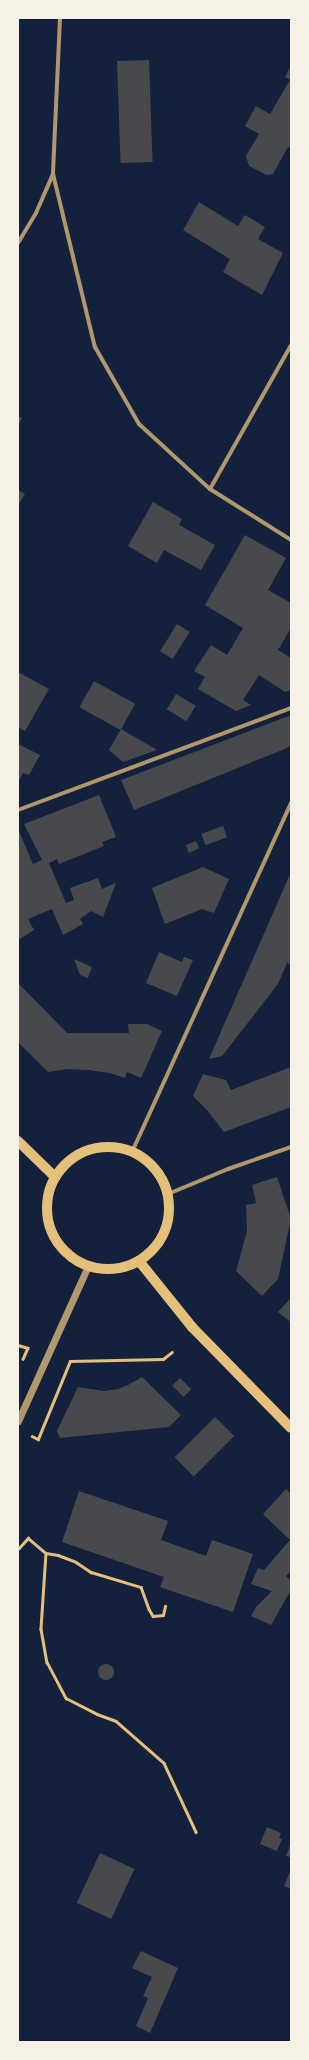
<!DOCTYPE html>
<style>
body{margin:0}
#map{position:relative;width:309px;height:2060px;overflow:hidden;background:#14213d;font-family:Karla,sans-serif}
div>[style]{position:absolute}
[style*='--x']{left:calc(var(--x)*1px);top:calc(var(--y)*1px);width:calc(var(--w)*1px);rotate:calc(var(--a)*1deg)}
.building>*{inset:0;background:#48494c;transform-origin:0 0}
.round{border-radius:50%}
.path>*{height:2.5px;margin:-1.25px;padding:0 1.25px;transform-origin:1.25px;border-radius:1.25px;background:#e5c07b}
.minor>*{height:4px;margin:-2px;padding:0 2px;transform-origin:2px;border-radius:2px;background:#b1986c}
.tertiary>*{height:7px;margin:-3.5px;padding:0 3.5px;transform-origin:3.5px;border-radius:3.5px;background:#b1986c}
.primary>*{height:10px;margin:-5px;padding:0 5px;transform-origin:5px;border-radius:5px;background:#e5c07b}
.primary>.ring{margin:-5px;padding:0;box-sizing:content-box;background:none;border:10px solid #e5c07b;border-radius:50%}
span{translate:-50% -50%;white-space:nowrap;text-align:center;line-height:1.15;-webkit-text-stroke:3px #f6f1e7;paint-order:stroke}
.frame{position:absolute;inset:0;border:19px solid #f6f1e7;pointer-events:none}
</style>
<div id="map">
<div class="building">
<div style="left:149px;top:60px;width:102px;height:32px;rotate:88deg"></div>
<div style="clip-path:polygon(291px 66px,291px 148px,288px 147px,273px 174px,267px 175px,249px 166px,246px 156px,259px 134px,245px 126px,256px 106px,270px 114px,290px 80px,285px 77px)"></div>
<div style="clip-path:polygon(199px 202px,238px 226px,245px 215px,265px 227px,258px 239px,283px 253px,262px 295px,223px 272px,230px 259px,183px 230px)"></div>
<div style="clip-path:polygon(18px 416px,22px 418px,18px 426px)"></div>
<div style="clip-path:polygon(18px 490px,25px 494px,18px 505px)"></div>
<div style="clip-path:polygon(153px 502px,182px 519px,179px 525px,215px 545px,201px 570px,164px 550px,157px 563px,128px 546px)"></div>
<div style="clip-path:polygon(245px 535px,286px 558px,268px 590px,291px 603px,291px 628px,278px 650px,291px 658px,291px 690px,285px 692px,259px 675px,243px 700px,251px 705px,236px 711px,198px 689px,205px 677px,194px 671px,211px 645px,227px 655px,243px 628px,205px 605px)"></div>
<div style="left:177px;top:624px;width:15px;height:32px;rotate:32deg"></div>
<div style="clip-path:polygon(18px 672px,49px 689px,25px 731px,18px 727px)"></div>
<div style="left:94px;top:681px;width:47px;height:30px;rotate:29deg"></div>
<div style="left:176px;top:694px;width:23px;height:18px;rotate:31deg"></div>
<div style="clip-path:polygon(291px 715px,291px 744px,287px 748px,134px 810px,121px 780px)"></div>
<div style="clip-path:polygon(121px 729px,152px 747px,157px 750px,123px 762px,109px 750px)"></div>
<div style="clip-path:polygon(18px 744px,40px 755px,29px 775px,23px 773px,18px 782px)"></div>
<div style="clip-path:polygon(99px 795px,116px 837px,102px 842px,104px 846px,59px 864px,57px 859px,49px 863px,66px 903px,74px 900px,70px 888px,98px 878px,102px 889px,116px 883px,103px 917px,91px 911px,80px 919px,83px 924px,63px 935px,52px 909px,28px 919px,34px 930px,18px 940px,18px 829px,33px 864px,42px 860px,24px 824px)"></div>
<div style="left:223px;top:826px;width:12px;height:23px;rotate:70deg"></div>
<div style="clip-path:polygon(196px 841px,199px 848px,189px 853px,186px 845px)"></div>
<div style="clip-path:polygon(203px 867px,229px 879px,214px 913px,202px 909px,165px 924px,152px 888px)"></div>
<div style="clip-path:polygon(291px 872px,291px 965px,287px 963px,278px 984px,222px 1056px,209px 1059px)"></div>
<div style="clip-path:polygon(159px 952px,182px 962px,184px 957px,193px 960px,177px 996px,146px 983px)"></div>
<div style="clip-path:polygon(74px 959px,92px 967px,88px 978px,80px 975px)"></div>
<div style="clip-path:polygon(18px 983px,67px 1033px,129px 1033px,128px 1024px,147px 1024px,162px 1031px,141px 1078px,127px 1072px,125px 1078px,110px 1073px,88px 1070px,68px 1069px,48px 1072px,18px 1042px)"></div>
<div style="clip-path:polygon(291px 1067px,291px 1107px,224px 1132px,207px 1110px,193px 1096px,203px 1074px,226px 1080px,231px 1090px)"></div>
<div style="clip-path:polygon(277px 1177px,291px 1219px,278px 1279px,262px 1296px,236px 1271px,247px 1231px,246px 1205px,256px 1203px,252px 1185px)"></div>
<div style="clip-path:polygon(291px 1298px,291px 1322px,278px 1312px)"></div>
<div style="clip-path:polygon(142px 1377px,181px 1415px,169px 1427px,60px 1438px,57px 1431px,78px 1387px,104px 1391px,118px 1389px,128px 1385px)"></div>
<div style="left:180px;top:1378px;width:16px;height:11px;rotate:45deg"></div>
<div style="left:215px;top:1417px;width:27px;height:57px;rotate:45deg"></div>
<div style="clip-path:polygon(286px 1489px,291px 1494px,291px 1571px,286px 1576px,291px 1581px,291px 1590px,271px 1625px,251px 1616px,256px 1607px,272px 1591px,251px 1584px,258px 1568px,264px 1570px,290px 1540px,263px 1514px)"></div>
<div style="clip-path:polygon(79px 1491px,168px 1521px,161px 1540px,206px 1556px,212px 1540px,253px 1554px,233px 1612px,160px 1587px,164px 1577px,62px 1542px)"></div>
<div class="round" style="left:98px;top:1664px;width:16px;height:16px"></div>
<div style="clip-path:polygon(267px 1827px,281px 1833px,279px 1838px,282px 1839px,277px 1851px,260px 1844px)"></div>
<div style="clip-path:polygon(291px 1843px,291px 1857px,286px 1856px)"></div>
<div style="left:100px;top:1853px;width:38px;height:55px;rotate:25deg"></div>
<div style="clip-path:polygon(291px 1869px,291px 1889px,284px 1886px)"></div>
<div style="clip-path:polygon(141px 1951px,178px 1968px,150px 2033px,136px 2026px,148px 1998px,143px 1996px,152px 1977px,132px 1968px)"></div>
</div>
<div class="path">
<div style="--x:18;--y:1345;--w:10;--a:17"></div>
<div style="--x:28;--y:1348;--w:12;--a:114"></div>
<div style="--x:32;--y:1436;--w:7;--a:27"></div>
<div style="--x:38;--y:1439;--w:84;--a:-67.7"></div>
<div style="--x:70;--y:1361;--w:93;--a:-1.2"></div>
<div style="--x:163;--y:1359;--w:11;--a:-38"></div>
<div style="--x:18;--y:1549;--w:15;--a:-48"></div>
<div style="--x:28;--y:1538;--w:23;--a:40"></div>
<div style="--x:46;--y:1553;--w:12;--a:9"></div>
<div style="--x:58;--y:1555;--w:19;--a:21"></div>
<div style="--x:76;--y:1562;--w:18;--a:34"></div>
<div style="--x:91;--y:1572;--w:52;--a:16.7"></div>
<div style="--x:141;--y:1587;--w:23;--a:70"></div>
<div style="--x:149;--y:1609;--w:8;--a:60"></div>
<div style="--x:153;--y:1616;--w:10;--a:-6"></div>
<div style="--x:163;--y:1615;--w:9;--a:-77"></div>
<div style="--x:46;--y:1553;--w:76;--a:93.8"></div>
<div style="--x:41;--y:1629;--w:34;--a:80"></div>
<div style="--x:47;--y:1662;--w:41;--a:62.2"></div>
<div style="--x:66;--y:1698;--w:35;--a:27"></div>
<div style="--x:97;--y:1714;--w:20;--a:20"></div>
<div style="--x:116;--y:1721;--w:64;--a:41.2"></div>
<div style="--x:164;--y:1763;--w:76;--a:65.1"></div>
</div>
<div class="minor">
<div style="--x:60;--y:18;--w:156;--a:92.6"></div>
<div style="--x:53;--y:174;--w:178;--a:76.4"></div>
<div style="--x:95;--y:347;--w:89;--a:60.3"></div>
<div style="--x:139;--y:424;--w:96;--a:42.5"></div>
<div style="--x:210;--y:489;--w:96;--a:32.2"></div>
<div style="--x:18;--y:243;--w:35;--a:-59"></div>
<div style="--x:36;--y:213;--w:43;--a:-66.4"></div>
<div style="--x:210;--y:489;--w:165;--a:-60.6"></div>
<div style="--x:18;--y:810;--w:291;--a:-20.5"></div>
<div style="--x:132;--y:1152;--w:384;--a:-65.5"></div>
<div style="--x:168;--y:1194;--w:65;--a:-22.6"></div>
<div style="--x:228;--y:1169;--w:67;--a:-19.2"></div>
</div>
<div class="tertiary">
<div style="--x:18;--y:1421;--w:170;--a:-65.7"></div>
</div>
<div class="primary">
<div style="--x:18;--y:1141;--w:52;--a:44.2"></div>
<div class="ring" style="left:47px;top:1147px;width:112px;height:112px"></div>
<div style="--x:139;--y:1261;--w:85;--a:51.2"></div>
<div style="--x:192;--y:1327;--w:141;--a:45.6"></div>
</div>
<div class="frame"></div>
</div>
